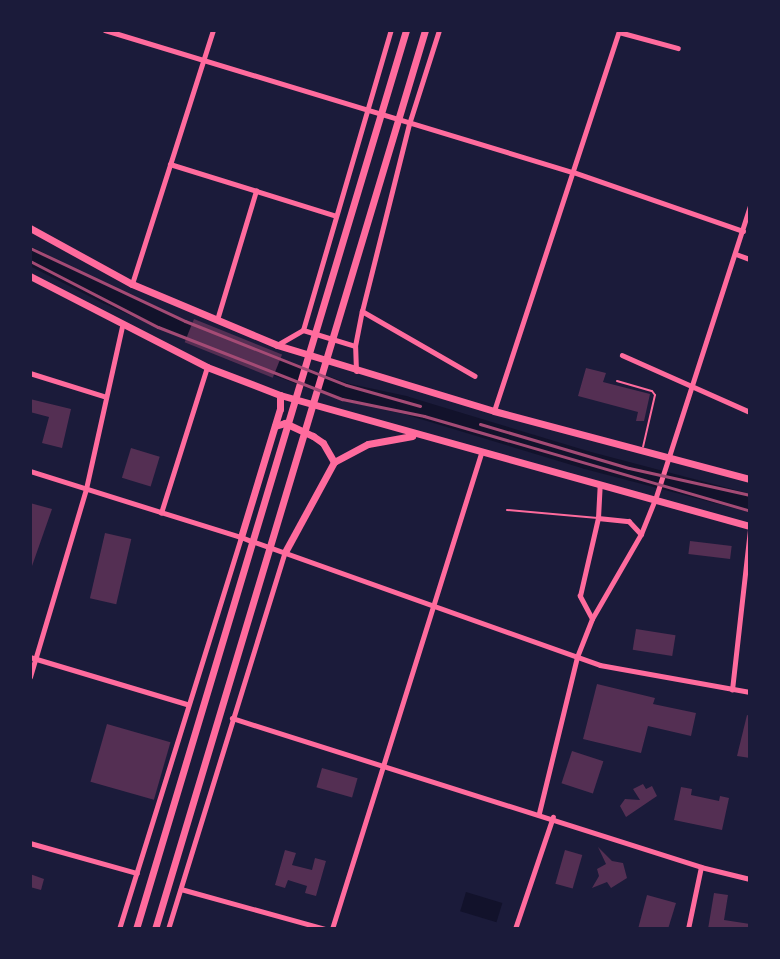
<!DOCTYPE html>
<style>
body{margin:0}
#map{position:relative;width:780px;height:959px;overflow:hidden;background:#1b1b3a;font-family:"DM Sans",sans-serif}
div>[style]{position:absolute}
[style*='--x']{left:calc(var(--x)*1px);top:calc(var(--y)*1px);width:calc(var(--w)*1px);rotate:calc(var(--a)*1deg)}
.water>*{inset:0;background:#12122b;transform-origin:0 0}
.river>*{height:18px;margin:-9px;padding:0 9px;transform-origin:9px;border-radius:9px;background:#12122b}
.building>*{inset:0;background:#542f53;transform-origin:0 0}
.service>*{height:2px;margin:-1px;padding:0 1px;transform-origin:1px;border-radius:1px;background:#ff6b9d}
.minor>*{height:4.5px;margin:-2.25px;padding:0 2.25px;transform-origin:2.25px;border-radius:2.25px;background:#ff6b9d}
.tertiary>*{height:5px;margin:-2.5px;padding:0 2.5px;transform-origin:2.5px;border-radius:2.5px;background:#ff6b9d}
.primary>*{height:7px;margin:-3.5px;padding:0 3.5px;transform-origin:3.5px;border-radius:3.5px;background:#ff6b9d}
.rail>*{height:3px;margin:-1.5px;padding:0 1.5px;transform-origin:1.5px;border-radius:1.5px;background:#a44b75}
span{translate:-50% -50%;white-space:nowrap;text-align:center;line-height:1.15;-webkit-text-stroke:6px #1b1b3a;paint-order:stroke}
.frame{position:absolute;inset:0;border:32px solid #1b1b3a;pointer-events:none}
</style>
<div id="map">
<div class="water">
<div style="left:466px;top:892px;width:38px;height:20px;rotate:17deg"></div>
</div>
<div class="river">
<div style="--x:30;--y:256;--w:86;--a:26.9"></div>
<div style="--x:107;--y:295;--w:113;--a:24.1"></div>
<div style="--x:255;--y:359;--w:96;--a:20.1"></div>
<div style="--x:345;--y:392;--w:61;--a:12.2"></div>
<div style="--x:405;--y:405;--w:189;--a:16.9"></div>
<div style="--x:586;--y:460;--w:170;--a:14.7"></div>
</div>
<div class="building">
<div style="left:194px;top:319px;width:95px;height:25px;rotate:22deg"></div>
<div style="clip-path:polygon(586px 368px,606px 373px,603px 382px,650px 394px,644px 421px,636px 421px,638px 412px,578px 396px)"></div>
<div style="clip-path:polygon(30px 399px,71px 409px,62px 448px,42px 443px,49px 417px,30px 412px)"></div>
<div style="left:131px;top:448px;width:30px;height:31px;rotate:17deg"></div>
<div style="clip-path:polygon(30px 503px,52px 509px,32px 566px,30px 565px)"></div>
<div style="left:105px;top:533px;width:27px;height:67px;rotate:13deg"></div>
<div style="left:690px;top:541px;width:42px;height:13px;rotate:7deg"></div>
<div style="left:636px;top:629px;width:40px;height:21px;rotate:9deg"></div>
<div style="clip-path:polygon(597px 684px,655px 698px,653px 704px,696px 713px,691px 736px,648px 726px,641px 753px,583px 739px)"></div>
<div style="clip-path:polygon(747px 715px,750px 716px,750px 758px,737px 756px)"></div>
<div style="left:107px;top:724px;width:66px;height:60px;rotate:16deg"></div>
<div style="left:572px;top:751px;width:33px;height:34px;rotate:18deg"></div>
<div style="left:322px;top:768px;width:37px;height:20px;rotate:16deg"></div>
<div style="clip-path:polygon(643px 784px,646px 789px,652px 786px,657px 796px,626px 817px,620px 806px,625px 799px,640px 800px,633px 789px)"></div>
<div style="clip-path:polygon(681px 787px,692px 789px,691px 795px,719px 801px,720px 796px,729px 798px,722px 830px,674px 820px)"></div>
<div style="clip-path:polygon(598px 847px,612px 861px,623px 863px,627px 878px,611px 888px,607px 882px,592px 888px,599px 876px,597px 869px,606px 864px)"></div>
<div style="clip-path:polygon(285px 850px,296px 853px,292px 865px,312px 870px,315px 858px,326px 861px,316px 896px,305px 893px,307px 886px,288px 880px,285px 888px,275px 885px)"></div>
<div style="left:565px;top:850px;width:18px;height:35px;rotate:16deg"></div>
<div style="clip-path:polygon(30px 874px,44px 879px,41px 890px,30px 887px)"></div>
<div style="clip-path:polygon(714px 893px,728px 895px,724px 920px,750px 924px,750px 929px,708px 929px)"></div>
<div style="clip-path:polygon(647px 895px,676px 903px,668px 929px,638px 929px)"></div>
</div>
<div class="service">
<div style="--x:617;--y:381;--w:36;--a:16"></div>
<div style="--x:652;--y:391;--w:5;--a:53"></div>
<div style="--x:655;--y:395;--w:53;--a:103"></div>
<div style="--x:507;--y:510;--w:91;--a:5"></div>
</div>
<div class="minor">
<div style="--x:105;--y:30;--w:489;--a:16.9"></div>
<div style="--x:573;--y:172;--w:180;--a:19.1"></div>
<div style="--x:619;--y:32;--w:61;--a:15.2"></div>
<div style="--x:170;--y:164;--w:172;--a:17.3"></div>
<div style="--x:736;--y:254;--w:15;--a:20"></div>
<div style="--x:132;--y:284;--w:267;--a:-72.3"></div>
<div style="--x:362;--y:311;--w:130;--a:29.9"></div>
<div style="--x:217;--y:320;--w:135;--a:-73.2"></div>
<div style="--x:622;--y:355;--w:140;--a:24"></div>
<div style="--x:30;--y:373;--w:77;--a:17.3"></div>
<div style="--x:494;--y:411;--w:401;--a:-71.8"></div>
<div style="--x:30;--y:471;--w:221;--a:17.4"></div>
<div style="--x:161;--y:513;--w:153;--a:-72.5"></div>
<div style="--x:598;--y:518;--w:31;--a:6"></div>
<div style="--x:629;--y:521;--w:18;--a:47"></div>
<div style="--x:252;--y:541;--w:369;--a:19.6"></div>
<div style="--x:600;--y:665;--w:152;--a:10.2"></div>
<div style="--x:592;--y:619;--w:26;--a:-118"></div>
<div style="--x:580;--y:596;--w:80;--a:-77"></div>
<div style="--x:598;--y:518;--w:33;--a:-87"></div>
<div style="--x:30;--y:657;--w:164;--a:16.7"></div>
<div style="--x:30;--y:677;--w:196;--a:-73.4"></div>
<div style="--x:86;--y:489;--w:167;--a:-77.5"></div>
<div style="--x:732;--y:690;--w:162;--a:-83.6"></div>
<div style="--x:232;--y:718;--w:492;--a:17.6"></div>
<div style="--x:701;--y:867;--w:50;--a:13.8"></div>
<div style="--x:539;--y:813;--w:161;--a:-76.3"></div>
<div style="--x:577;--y:657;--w:41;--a:-68.5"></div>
<div style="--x:592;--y:619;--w:98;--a:-60"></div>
<div style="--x:641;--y:534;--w:37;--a:-68"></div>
<div style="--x:655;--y:500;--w:309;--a:-72.1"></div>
<div style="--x:30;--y:843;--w:111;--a:15.7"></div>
<div style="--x:181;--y:889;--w:149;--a:15.5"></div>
<div style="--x:332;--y:929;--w:499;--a:-72.6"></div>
<div style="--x:515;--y:929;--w:118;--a:-71.3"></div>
<div style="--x:688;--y:929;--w:63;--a:-78.2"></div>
</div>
<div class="tertiary">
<div style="--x:303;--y:330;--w:54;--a:17.1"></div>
<div style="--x:277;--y:345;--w:30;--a:-30"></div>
<div style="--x:303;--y:330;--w:313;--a:-73.7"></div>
<div style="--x:356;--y:371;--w:25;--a:-92"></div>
<div style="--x:355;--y:346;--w:36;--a:-79"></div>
<div style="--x:362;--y:311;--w:193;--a:-75.9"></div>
<div style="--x:409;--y:124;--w:99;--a:-72.3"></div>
<div style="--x:119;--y:929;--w:411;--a:-72.7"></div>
<div style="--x:241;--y:537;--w:11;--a:22"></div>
<div style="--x:168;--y:929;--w:395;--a:-72.8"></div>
</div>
<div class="primary">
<div style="--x:30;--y:228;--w:116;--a:28.8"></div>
<div style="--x:132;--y:284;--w:157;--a:22.8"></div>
<div style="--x:277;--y:345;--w:227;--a:16.9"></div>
<div style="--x:494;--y:411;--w:265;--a:14.9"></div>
<div style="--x:30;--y:276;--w:199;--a:27.2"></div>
<div style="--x:207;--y:367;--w:78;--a:21"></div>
<div style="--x:280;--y:395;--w:488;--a:15.6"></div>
<div style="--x:275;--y:426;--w:10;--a:-17"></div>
<div style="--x:285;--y:423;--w:31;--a:25"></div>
<div style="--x:313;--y:436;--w:12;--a:35"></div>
<div style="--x:323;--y:443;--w:22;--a:60"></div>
<div style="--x:241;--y:537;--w:134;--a:-73.1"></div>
<div style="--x:280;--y:409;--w:14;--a:-90"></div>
<div style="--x:285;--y:552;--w:102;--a:-61.4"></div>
<div style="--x:334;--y:462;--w:38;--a:-28"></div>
<div style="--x:368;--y:444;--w:45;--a:-10.3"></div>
<div style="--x:136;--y:929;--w:939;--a:-73.28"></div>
<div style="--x:155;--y:929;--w:939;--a:-73.28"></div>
</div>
<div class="rail">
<div style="--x:30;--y:248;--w:171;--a:25.2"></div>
<div style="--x:185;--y:321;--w:173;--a:21.7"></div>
<div style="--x:346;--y:385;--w:77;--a:15.8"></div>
<div style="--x:30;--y:261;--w:144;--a:27.3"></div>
<div style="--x:158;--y:327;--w:198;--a:21.4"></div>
<div style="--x:342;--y:399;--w:84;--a:11.7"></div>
<div style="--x:424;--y:416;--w:340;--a:16.2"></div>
<div style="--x:480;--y:424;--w:155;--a:16.5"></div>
<div style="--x:629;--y:468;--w:124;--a:12.6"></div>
</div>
<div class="frame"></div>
</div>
